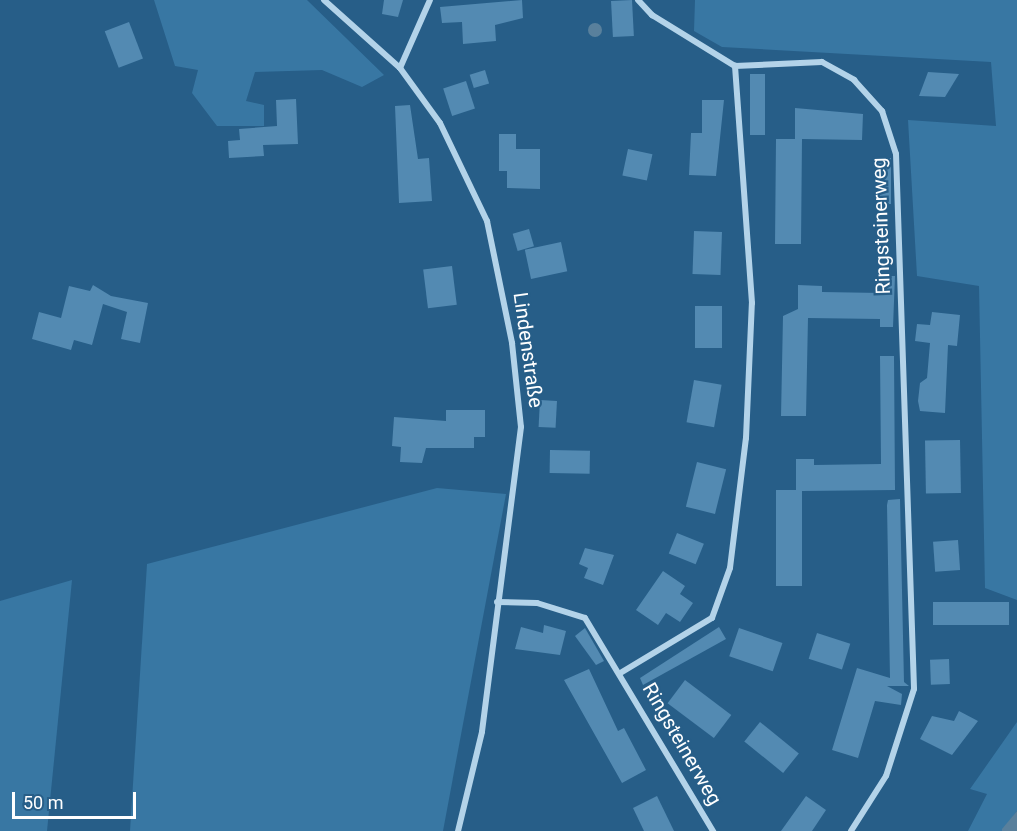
<!DOCTYPE html>
<meta charset="utf-8">
<style>
body{margin:0}
#map{position:relative;width:1017px;height:831px;overflow:hidden;background:#275e88;font-family:Roboto,sans-serif}
div>[style]{position:absolute}
[style*='--x']{left:calc(var(--x)*1px);top:calc(var(--y)*1px);width:calc(var(--w)*1px);rotate:calc(var(--a)*1deg)}
.green>*{inset:0;background:#3877a3}
.water>*{inset:0;background:#59809c}
.round{border-radius:50%}
.building>*{inset:0;background:#538ab2;transform-origin:0 0}
.minor>*{height:6px;margin:-3px;padding:0 3px;transform-origin:3px;border-radius:3px;background:#b3d3e9}
span{translate:-50% -50%;white-space:nowrap;text-align:center;line-height:1.15;-webkit-text-stroke:4.5px #275e88;paint-order:stroke}
.street-label{font-size:20px;color:#fff}
.scale{position:absolute;left:12px;top:792px;width:124px;height:27px;box-sizing:border-box;border:3px solid #fff;border-top:0;padding-left:8px;font-size:18px;line-height:21px;white-space:nowrap;color:#fff;-webkit-text-stroke:4px #275e88;paint-order:stroke}
</style>
<div id="map">
<div class="green">
<div style="clip-path:polygon(154px 0,307px 0,384px 75px,362px 87px,322px 70px,255px 72px,246px 101px,264px 105px,264px 126px,217px 126px,192px 93px,198px 70px,175px 66px)"></div>
<div style="clip-path:polygon(695px 0,1017px 0,1017px 600px,985px 588px,979px 286px,917px 276px,908px 120px,996px 126px,991px 62px,722px 47px,694px 31px)"></div>
<div style="clip-path:polygon(437px 488px,506px 494px,443px 831px,130px 831px,147px 564px)"></div>
<div style="clip-path:polygon(72px 580px,47px 831px,0 831px,0 601px)"></div>
<div style="clip-path:polygon(1017px 722px,1017px 811px,1002px 831px,968px 831px,987px 794px,970px 789px)"></div>
</div>
<div class="water">
<div class="round" style="left:588px;top:23px;width:14px;height:14px"></div>
<div style="clip-path:polygon(1017px 811px,1017px 831px,1002px 831px,1002px 829px)"></div>
</div>
<div class="building">
<div style="clip-path:polygon(384px 0,403px 0,398px 17px,382px 14px)"></div>
<div style="clip-path:polygon(522px 0,523px 18px,495px 25px,496px 41px,463px 44px,462px 22px,442px 23px,440px 7px)"></div>
<div style="left:632px;top:0;width:36px;height:21px;rotate:87deg"></div>
<div style="left:129px;top:22px;width:39px;height:26px;rotate:69deg"></div>
<div style="left:485px;top:70px;width:14px;height:16px;rotate:73deg"></div>
<div style="clip-path:polygon(928px 72px,959px 74px,945px 97px,919px 96px)"></div>
<div style="left:750px;top:74px;width:15px;height:61px"></div>
<div style="left:466px;top:81px;width:29px;height:24px;rotate:72deg"></div>
<div style="clip-path:polygon(296px 99px,298px 144px,263px 145px,264px 156px,229px 158px,228px 141px,240px 140px,239px 129px,277px 126px,276px 100px)"></div>
<div style="clip-path:polygon(702px 100px,724px 100px,716px 176px,689px 175px,691px 133px,702px 133px)"></div>
<div style="clip-path:polygon(410px 105px,418px 159px,429px 158px,432px 201px,399px 203px,395px 106px)"></div>
<div style="clip-path:polygon(795px 108px,863px 114px,862px 140px,802px 139px,801px 244px,775px 244px,776px 139px,795px 139px)"></div>
<div style="clip-path:polygon(499px 134px,516px 134px,516px 149px,540px 149px,540px 189px,507px 188px,507px 171px,499px 171px)"></div>
<div style="left:628px;top:149px;width:25px;height:27px;rotate:12deg"></div>
<div style="left:877px;top:158px;width:14px;height:46px"></div>
<div style="left:529px;top:229px;width:18px;height:17px;rotate:74deg"></div>
<div style="left:694px;top:231px;width:28px;height:43px;rotate:2deg"></div>
<div style="left:561px;top:242px;width:30px;height:37px;rotate:78deg"></div>
<div style="left:452px;top:266px;width:39px;height:29px;rotate:83deg"></div>
<div style="clip-path:polygon(881px 276px,895px 276px,893px 327px,880px 327px,880px 319px,808px 318px,806px 416px,781px 416px,783px 316px,798px 309px,798px 285px,822px 286px,822px 292px,881px 293px)"></div>
<div style="clip-path:polygon(93px 285px,111px 296px,148px 303px,140px 343px,121px 339px,127px 312px,103px 304px,92px 345px,74px 340px,71px 350px,32px 339px,39px 312px,61px 318px,69px 286px,90px 291px)"></div>
<div style="left:695px;top:306px;width:27px;height:42px"></div>
<div style="clip-path:polygon(932px 312px,960px 315px,957px 346px,948px 345px,945px 413px,920px 411px,918px 401px,920px 383px,927px 378px,930px 343px,915px 341px,917px 324px,930px 325px)"></div>
<div style="clip-path:polygon(880px 356px,894px 356px,895px 490px,802px 491px,802px 586px,776px 586px,776px 490px,796px 490px,796px 459px,814px 459px,814px 465px,881px 464px)"></div>
<div style="left:694px;top:380px;width:28px;height:43px;rotate:10deg"></div>
<div style="left:540px;top:400px;width:17px;height:27px;rotate:3deg"></div>
<div style="clip-path:polygon(446px 410px,485px 410px,485px 437px,474px 437px,474px 448px,426px 448px,422px 463px,400px 462px,401px 447px,392px 446px,394px 417px,446px 421px)"></div>
<div style="left:960px;top:440px;width:53px;height:35px;rotate:89deg"></div>
<div style="left:550px;top:450px;width:40px;height:23px;rotate:1deg"></div>
<div style="left:697px;top:462px;width:30px;height:46px;rotate:14deg"></div>
<div style="clip-path:polygon(900px 499px,904px 682px,909px 686px,887px 686px,902px 694px,901px 705px,875px 701px,858px 758px,832px 750px,857px 668px,890px 678px,887px 505px,888px 500px)"></div>
<div style="left:677px;top:533px;width:29px;height:22px;rotate:22deg"></div>
<div style="left:958px;top:540px;width:30px;height:25px;rotate:86deg"></div>
<div style="clip-path:polygon(585px 548px,614px 555px,603px 585px,584px 578px,588px 568px,579px 564px)"></div>
<div style="clip-path:polygon(663px 571px,685px 586px,680px 594px,693px 603px,680px 622px,666px 613px,658px 625px,636px 610px)"></div>
<div style="left:933px;top:602px;width:76px;height:23px"></div>
<div style="clip-path:polygon(544px 625px,566px 631px,560px 655px,515px 649px,521px 627px,543px 633px)"></div>
<div style="clip-path:polygon(719px 627px,726px 639px,643px 685px,640px 678px)"></div>
<div style="clip-path:polygon(585px 628px,604px 661px,596px 665px,575px 636px)"></div>
<div style="left:739px;top:628px;width:46px;height:30px;rotate:19deg"></div>
<div style="left:817px;top:633px;width:35px;height:27px;rotate:18deg"></div>
<div style="left:949px;top:659px;width:25px;height:19px;rotate:88deg"></div>
<div style="clip-path:polygon(589px 669px,618px 731px,624px 728px,646px 770px,622px 783px,564px 680px)"></div>
<div style="left:685px;top:680px;width:58px;height:29px;rotate:37deg"></div>
<div style="clip-path:polygon(959px 711px,978px 721px,952px 755px,920px 739px,932px 716px,954px 721px)"></div>
<div style="left:760px;top:722px;width:50px;height:25px;rotate:39deg"></div>
<div style="clip-path:polygon(657px 796px,674px 831px,644px 831px,633px 808px)"></div>
<div style="clip-path:polygon(806px 796px,826px 810px,812px 831px,781px 831px)"></div>
</div>
<div class="minor">
<div style="--x:324;--y:0;--w:102;--a:41.8"></div>
<div style="--x:400;--y:68;--w:68;--a:54"></div>
<div style="--x:440;--y:123;--w:109;--a:64.4"></div>
<div style="--x:487;--y:221;--w:125;--a:78.4"></div>
<div style="--x:512;--y:343;--w:84;--a:83.9"></div>
<div style="--x:521;--y:427;--w:307;--a:97.3"></div>
<div style="--x:482;--y:732;--w:102;--a:103.6"></div>
<div style="--x:638;--y:0;--w:21;--a:47"></div>
<div style="--x:652;--y:15;--w:97;--a:31.6"></div>
<div style="--x:735;--y:66;--w:87;--a:-2.6"></div>
<div style="--x:822;--y:62;--w:37;--a:29"></div>
<div style="--x:854;--y:80;--w:42;--a:47.9"></div>
<div style="--x:882;--y:111;--w:45;--a:72"></div>
<div style="--x:896;--y:154;--w:535;--a:88.07"></div>
<div style="--x:914;--y:689;--w:91;--a:107.8"></div>
<div style="--x:886;--y:776;--w:65;--a:122.5"></div>
<div style="--x:400;--y:68;--w:74;--a:-66.2"></div>
<div style="--x:497;--y:602;--w:40;--a:1.4"></div>
<div style="--x:537;--y:603;--w:50;--a:17.4"></div>
<div style="--x:585;--y:618;--w:249;--a:59"></div>
<div style="--x:622;--y:672;--w:105;--a:-31"></div>
<div style="--x:712;--y:618;--w:53;--a:-70.2"></div>
<div style="--x:730;--y:568;--w:131;--a:-83"></div>
<div style="--x:746;--y:438;--w:135;--a:-87.5"></div>
<div style="--x:752;--y:303;--w:238;--a:-94.1"></div>
</div>
<div class="street-label">
<span style="left:881px;top:226px;rotate:-92deg">Ringsteinerweg</span>
<span style="left:528px;top:350px;rotate:82deg">Lindenstraße</span>
<span style="left:682px;top:744px;rotate:60deg">Ringsteinerweg</span>
</div>
<div class="scale">50 m</div>
</div>
